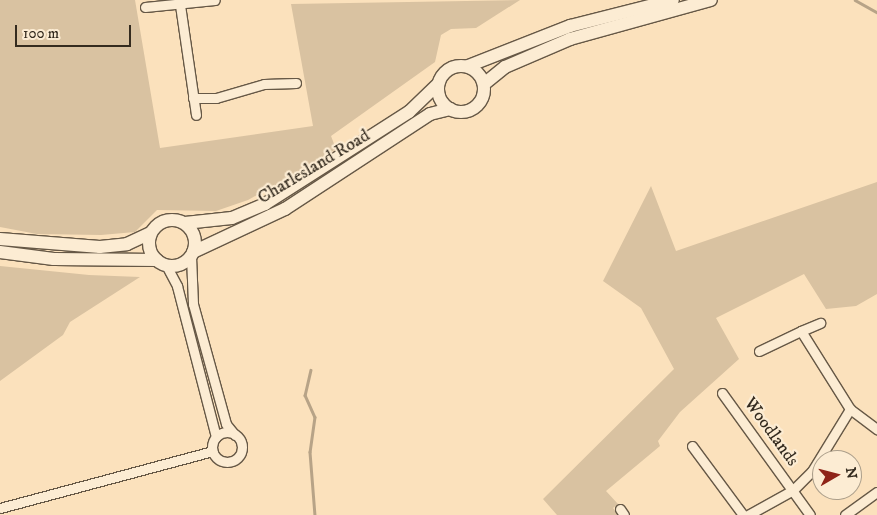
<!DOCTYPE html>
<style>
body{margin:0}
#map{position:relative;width:877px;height:515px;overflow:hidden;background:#fbe1bc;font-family:"IM FELL DW Pica",serif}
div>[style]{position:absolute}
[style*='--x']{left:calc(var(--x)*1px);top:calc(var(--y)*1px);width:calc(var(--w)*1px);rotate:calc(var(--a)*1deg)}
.green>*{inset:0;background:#d9c2a1}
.stream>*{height:2.5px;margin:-1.25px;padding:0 1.25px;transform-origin:1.25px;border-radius:1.25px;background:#b7a387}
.roads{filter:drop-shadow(1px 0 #665846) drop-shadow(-1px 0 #665846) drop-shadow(0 1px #665846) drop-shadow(0 -1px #665846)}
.minor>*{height:9px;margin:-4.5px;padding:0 4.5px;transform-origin:4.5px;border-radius:4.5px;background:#fcecd3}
.minor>.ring{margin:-4.5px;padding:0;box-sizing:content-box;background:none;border:9px solid #fcecd3;border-radius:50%}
.secondary>*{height:12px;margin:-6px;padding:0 6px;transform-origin:6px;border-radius:6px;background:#fcecd3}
.secondary>.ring{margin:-6px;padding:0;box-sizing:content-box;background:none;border:12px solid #fcecd3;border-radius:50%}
span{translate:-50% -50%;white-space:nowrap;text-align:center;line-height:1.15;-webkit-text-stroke:4.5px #fcecd3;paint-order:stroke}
.street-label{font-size:18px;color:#342b1f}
.north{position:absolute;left:812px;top:450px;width:50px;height:50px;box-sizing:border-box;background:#fcecd3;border:1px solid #ac9f8b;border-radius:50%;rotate:82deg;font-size:14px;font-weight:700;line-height:20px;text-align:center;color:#342b1f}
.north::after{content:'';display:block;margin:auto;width:18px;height:22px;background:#8f2418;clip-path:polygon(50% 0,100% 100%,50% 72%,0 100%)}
.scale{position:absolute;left:15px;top:25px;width:116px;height:22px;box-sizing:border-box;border:2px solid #342b1f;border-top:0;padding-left:6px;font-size:15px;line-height:18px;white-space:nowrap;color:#342b1f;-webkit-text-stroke:4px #fcecd3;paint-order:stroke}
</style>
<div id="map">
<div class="green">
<div style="clip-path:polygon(0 0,135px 0,160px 148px,313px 126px,291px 4px,520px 0,476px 28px,451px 29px,441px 35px,435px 62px,331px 136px,336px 149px,288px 178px,248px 200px,216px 211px,157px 210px,135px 232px,101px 235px,37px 234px,0 227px)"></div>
<div style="clip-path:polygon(877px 182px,877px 294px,856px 306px,826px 309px,804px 274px,716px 318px,739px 359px,680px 412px,658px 441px,660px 446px,606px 491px,618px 504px,613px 508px,619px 515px,557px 515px,543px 499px,674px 369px,641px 308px,603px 281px,651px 186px,676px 251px)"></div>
<div style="clip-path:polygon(0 266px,89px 275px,140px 277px,70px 322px,63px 335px,0 381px)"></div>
</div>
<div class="stream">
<div style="--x:855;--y:0;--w:25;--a:29"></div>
<div style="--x:311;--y:370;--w:26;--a:103"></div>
<div style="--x:305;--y:395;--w:24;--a:66"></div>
<div style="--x:315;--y:417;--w:35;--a:98"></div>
<div style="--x:310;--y:452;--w:63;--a:85.5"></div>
</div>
<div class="roads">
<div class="minor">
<div style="--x:180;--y:5;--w:111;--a:81.7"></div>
<div style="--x:145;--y:7;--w:70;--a:-5.7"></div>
<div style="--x:193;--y:98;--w:23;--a:0"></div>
<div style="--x:216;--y:98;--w:50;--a:-16.3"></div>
<div style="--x:264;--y:84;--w:32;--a:-2"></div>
<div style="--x:191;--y:256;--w:48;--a:87.6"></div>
<div style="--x:193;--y:304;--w:124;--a:74.6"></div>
<div style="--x:226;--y:424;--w:14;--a:51"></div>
<div style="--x:166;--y:265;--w:24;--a:62"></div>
<div style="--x:177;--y:286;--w:156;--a:75.5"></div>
<div style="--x:801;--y:331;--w:21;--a:-23"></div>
<div style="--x:759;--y:351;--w:47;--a:-25.5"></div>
<div style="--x:801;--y:331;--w:92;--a:57.9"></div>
<div style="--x:722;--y:393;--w:150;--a:54.2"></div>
<div class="ring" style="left:212px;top:432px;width:21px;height:21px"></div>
<div style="--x:692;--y:446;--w:86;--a:53.5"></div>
<div style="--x:0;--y:508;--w:220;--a:-15"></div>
<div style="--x:620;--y:509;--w:7;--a:56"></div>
<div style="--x:748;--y:515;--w:51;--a:-29.1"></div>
<div style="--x:793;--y:490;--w:27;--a:-45"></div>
<div style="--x:812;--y:471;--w:73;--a:-58.5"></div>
<div style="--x:850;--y:409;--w:34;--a:37"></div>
<div style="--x:845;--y:515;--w:39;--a:-36"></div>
</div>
<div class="secondary">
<div class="ring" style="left:438px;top:66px;width:34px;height:34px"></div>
<div style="--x:468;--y:66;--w:110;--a:-21.4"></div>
<div style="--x:570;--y:26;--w:106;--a:-14.2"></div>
<div style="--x:484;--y:84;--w:27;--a:-39"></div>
<div style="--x:505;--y:67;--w:71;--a:-23.3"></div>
<div style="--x:570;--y:39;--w:146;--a:-15.5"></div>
<div class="ring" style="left:149px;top:220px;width:34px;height:34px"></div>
<div style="--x:185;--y:223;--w:47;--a:-6.1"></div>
<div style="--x:232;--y:218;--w:36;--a:-23"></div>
<div style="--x:265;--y:204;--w:171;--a:-32.6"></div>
<div style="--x:409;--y:112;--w:40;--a:-44"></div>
<div style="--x:0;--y:239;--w:100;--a:4.6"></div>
<div style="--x:100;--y:247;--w:27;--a:-6"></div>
<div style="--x:127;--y:244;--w:26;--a:-25"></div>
<div style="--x:0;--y:252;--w:54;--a:7.4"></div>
<div style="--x:54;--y:259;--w:103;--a:0.6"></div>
<div style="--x:193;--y:252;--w:102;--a:-25.1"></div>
<div style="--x:285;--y:209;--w:173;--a:-33.2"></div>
<div style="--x:430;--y:114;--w:21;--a:-14"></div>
</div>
</div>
<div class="street-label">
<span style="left:314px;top:167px;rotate:-31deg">Charlesland Road</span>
<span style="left:771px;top:432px;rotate:54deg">Woodlands</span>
</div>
<div class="north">N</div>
<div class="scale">100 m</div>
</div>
